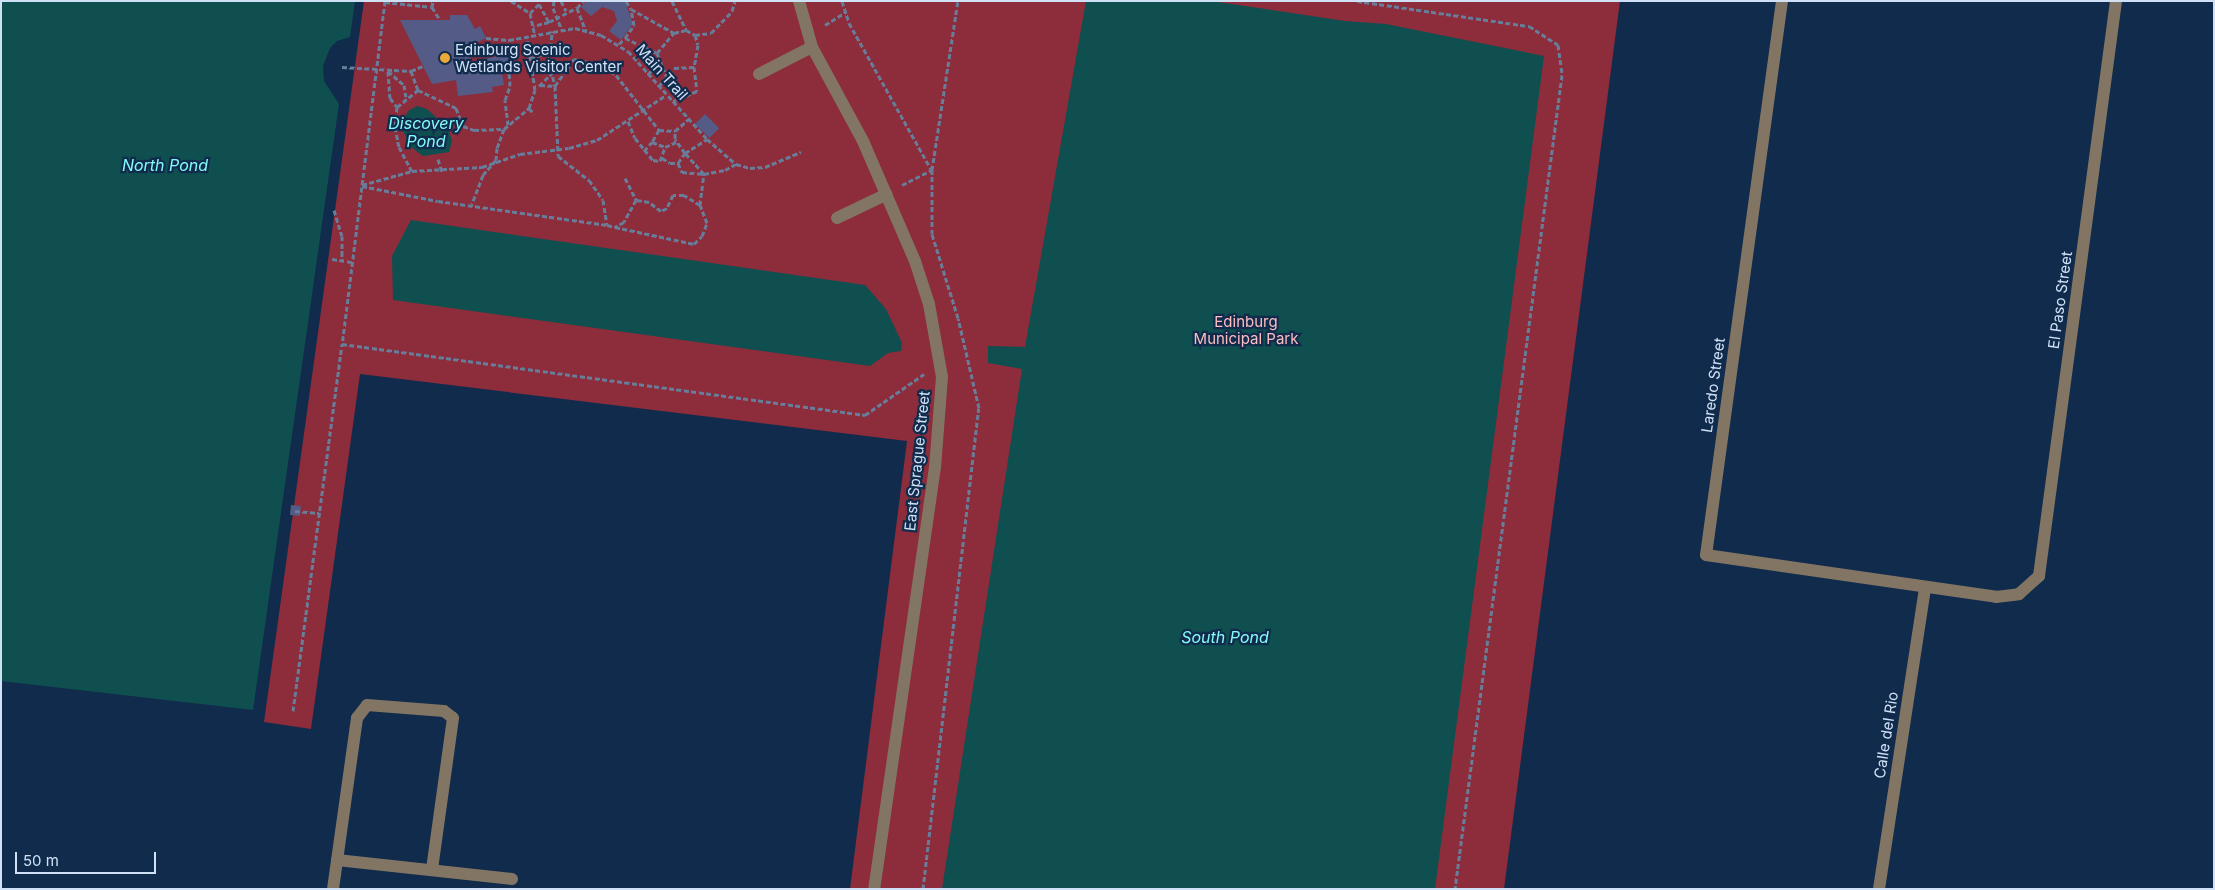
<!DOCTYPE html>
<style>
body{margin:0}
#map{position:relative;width:2215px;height:890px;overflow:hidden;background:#102b4c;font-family:Inter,sans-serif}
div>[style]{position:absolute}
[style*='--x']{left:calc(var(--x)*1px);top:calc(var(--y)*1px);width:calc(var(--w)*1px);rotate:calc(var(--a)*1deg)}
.green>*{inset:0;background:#8d2c3b}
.water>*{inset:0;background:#0f4f4f}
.building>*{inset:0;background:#535b86;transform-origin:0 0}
.path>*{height:3px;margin-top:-1.5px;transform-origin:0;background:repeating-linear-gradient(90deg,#677d99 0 5px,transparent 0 7.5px)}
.minor>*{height:12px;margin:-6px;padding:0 6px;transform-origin:6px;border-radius:6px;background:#827563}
.dots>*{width:14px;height:14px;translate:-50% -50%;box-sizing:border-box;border:2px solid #102b4c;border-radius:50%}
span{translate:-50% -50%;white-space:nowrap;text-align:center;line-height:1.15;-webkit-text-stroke:4.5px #102b4c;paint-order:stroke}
.poi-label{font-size:15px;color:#d0e1f6}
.left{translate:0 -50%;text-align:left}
.street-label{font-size:15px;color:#d0e1f6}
.park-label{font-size:15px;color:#fcbec1}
.water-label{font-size:16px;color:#82fbfa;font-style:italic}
.frame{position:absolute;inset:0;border:2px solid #d0e1f6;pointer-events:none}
.scale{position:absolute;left:15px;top:852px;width:141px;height:22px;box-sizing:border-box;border:2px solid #d0e1f6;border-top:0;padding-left:6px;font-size:15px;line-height:18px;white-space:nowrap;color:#d0e1f6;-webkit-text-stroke:4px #102b4c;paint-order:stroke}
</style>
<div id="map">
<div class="green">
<div style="clip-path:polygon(364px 1px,1620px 1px,1504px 889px,850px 889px,907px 441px,360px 374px,311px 729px,264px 722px)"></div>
</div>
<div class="water">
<div style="clip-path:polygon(1px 1px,355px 1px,350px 37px,337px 41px,330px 48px,323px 66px,324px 81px,339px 104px,253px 710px,1px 681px)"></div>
<div style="clip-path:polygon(1086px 1px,1211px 1px,1345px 21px,1386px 24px,1544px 56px,1435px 889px,942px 889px,1022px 369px,988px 363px,988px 346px,1025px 347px)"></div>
<div style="clip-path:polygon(417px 106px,427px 109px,448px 128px,452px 141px,449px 152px,423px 156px,411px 147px,404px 133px,403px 121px,408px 111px)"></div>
<div style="clip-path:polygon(411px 220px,865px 285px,886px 309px,902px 343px,901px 351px,888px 353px,870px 366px,393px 300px,392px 256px)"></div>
</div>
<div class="building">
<div style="clip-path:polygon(586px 1px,625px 1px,633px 24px,621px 40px,609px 31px,617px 21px,614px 11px,602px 7px,591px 16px,581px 7px)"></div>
<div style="clip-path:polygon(450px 15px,467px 15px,475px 29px,480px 26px,486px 38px,478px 42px,470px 55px,472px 66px,478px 66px,477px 60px,512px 54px,515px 71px,502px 73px,504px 85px,492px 87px,493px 92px,458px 96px,456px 80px,432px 84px,400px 20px,450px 20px)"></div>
<div style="left:705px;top:114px;width:20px;height:14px;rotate:45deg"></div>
<div style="left:291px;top:505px;width:10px;height:10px;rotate:6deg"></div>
</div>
<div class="path">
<div style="--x:385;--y:1;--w:346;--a:97.1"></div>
<div style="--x:342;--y:344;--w:528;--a:7.73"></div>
<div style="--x:865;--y:415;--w:72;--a:-34.8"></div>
<div style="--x:511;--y:1;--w:22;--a:32"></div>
<div style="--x:530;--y:13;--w:24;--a:78"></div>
<div style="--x:554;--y:1;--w:7;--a:98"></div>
<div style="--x:553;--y:8;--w:24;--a:68"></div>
<div style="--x:561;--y:1;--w:11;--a:63"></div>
<div style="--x:626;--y:1;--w:9;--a:58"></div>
<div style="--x:672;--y:1;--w:32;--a:64"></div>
<div style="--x:842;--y:1;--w:23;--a:72"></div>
<div style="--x:849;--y:23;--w:167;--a:60.7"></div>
<div style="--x:1357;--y:1;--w:174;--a:8.3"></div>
<div style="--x:1529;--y:26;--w:35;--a:33"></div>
<div style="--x:1558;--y:45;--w:30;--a:82"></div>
<div style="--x:1562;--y:75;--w:821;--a:97.49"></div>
<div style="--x:385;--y:2;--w:47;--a:6.1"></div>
<div style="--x:432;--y:7;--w:15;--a:58"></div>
<div style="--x:432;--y:7;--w:6;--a:-81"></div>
<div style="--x:577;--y:8;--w:9;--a:-49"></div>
<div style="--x:530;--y:13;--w:13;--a:-45"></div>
<div style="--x:539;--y:4;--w:21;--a:61"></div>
<div style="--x:549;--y:22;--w:16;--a:166"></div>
<div style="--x:549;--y:22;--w:31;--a:-27"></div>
<div style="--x:577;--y:8;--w:25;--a:69"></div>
<div style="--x:825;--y:25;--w:25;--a:-32"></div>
<div style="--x:695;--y:35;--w:16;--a:-7"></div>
<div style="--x:711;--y:33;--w:30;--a:-46"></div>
<div style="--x:732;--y:11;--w:10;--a:-73"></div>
<div style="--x:486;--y:38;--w:23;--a:5"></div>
<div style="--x:509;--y:40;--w:67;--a:-10.3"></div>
<div style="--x:575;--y:28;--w:27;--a:15"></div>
<div style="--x:601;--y:35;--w:31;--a:31"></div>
<div style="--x:628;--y:51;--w:118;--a:48.1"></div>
<div style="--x:707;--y:139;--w:38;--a:41"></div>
<div style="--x:736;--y:164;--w:15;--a:16"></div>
<div style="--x:750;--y:168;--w:15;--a:-4"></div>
<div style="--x:765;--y:167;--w:39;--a:-23"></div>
<div style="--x:625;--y:38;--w:16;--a:-55"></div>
<div style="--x:634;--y:25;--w:16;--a:-101"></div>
<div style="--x:631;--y:9;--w:49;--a:29.2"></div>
<div style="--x:674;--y:33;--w:12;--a:-14"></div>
<div style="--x:686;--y:30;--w:10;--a:29"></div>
<div style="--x:695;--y:35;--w:10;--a:73"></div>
<div style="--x:698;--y:45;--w:22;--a:100"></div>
<div style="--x:619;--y:44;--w:8;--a:-45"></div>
<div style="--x:625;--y:38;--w:35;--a:25"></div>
<div style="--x:657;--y:53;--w:27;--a:68"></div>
<div style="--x:667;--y:78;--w:25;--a:50"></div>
<div style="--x:657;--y:53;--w:26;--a:-50"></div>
<div style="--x:530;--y:59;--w:22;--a:-22"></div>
<div style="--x:549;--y:62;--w:31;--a:-84"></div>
<div style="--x:342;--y:67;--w:69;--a:3.3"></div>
<div style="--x:411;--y:71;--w:13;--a:-23"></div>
<div style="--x:388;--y:71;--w:27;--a:86"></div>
<div style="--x:390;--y:98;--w:11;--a:52"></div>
<div style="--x:397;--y:107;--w:20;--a:96"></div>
<div style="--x:395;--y:127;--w:20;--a:79"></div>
<div style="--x:399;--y:147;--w:27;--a:62"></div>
<div style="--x:388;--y:71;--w:21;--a:41"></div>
<div style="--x:404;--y:85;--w:12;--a:81"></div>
<div style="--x:411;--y:71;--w:20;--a:70"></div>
<div style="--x:418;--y:90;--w:42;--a:25.3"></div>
<div style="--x:456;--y:108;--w:19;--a:69"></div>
<div style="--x:463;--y:126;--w:12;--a:20"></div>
<div style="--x:474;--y:130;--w:30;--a:-2"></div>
<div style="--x:504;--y:129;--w:20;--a:110"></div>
<div style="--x:497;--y:148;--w:12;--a:95"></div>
<div style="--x:496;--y:160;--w:20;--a:131"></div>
<div style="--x:483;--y:175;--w:31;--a:111"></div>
<div style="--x:533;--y:72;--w:19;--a:-32"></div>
<div style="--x:549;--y:62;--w:25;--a:76"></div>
<div style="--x:555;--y:86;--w:33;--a:-55"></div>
<div style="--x:574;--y:59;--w:24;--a:12"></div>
<div style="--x:597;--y:64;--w:22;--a:30"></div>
<div style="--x:616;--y:75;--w:70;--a:52"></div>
<div style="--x:659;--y:130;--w:16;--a:4"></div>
<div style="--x:648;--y:74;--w:16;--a:-43"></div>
<div style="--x:540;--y:85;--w:15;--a:4"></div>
<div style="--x:555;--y:86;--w:70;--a:87.5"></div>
<div style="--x:558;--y:156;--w:39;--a:38"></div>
<div style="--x:589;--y:180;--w:24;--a:55"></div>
<div style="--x:603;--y:200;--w:25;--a:81"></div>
<div style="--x:539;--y:86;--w:18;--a:-45"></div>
<div style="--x:659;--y:86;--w:23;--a:-50"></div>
<div style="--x:674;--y:68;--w:20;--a:-3"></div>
<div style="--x:694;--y:67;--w:24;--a:83"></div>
<div style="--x:697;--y:91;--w:26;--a:157"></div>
<div style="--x:397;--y:107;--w:27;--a:-39"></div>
<div style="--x:529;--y:108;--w:8;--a:50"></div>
<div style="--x:628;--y:121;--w:18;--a:68"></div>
<div style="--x:635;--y:138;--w:28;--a:51"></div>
<div style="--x:653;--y:160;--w:7;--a:8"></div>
<div style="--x:660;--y:161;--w:15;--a:-70"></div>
<div style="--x:665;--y:147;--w:12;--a:-24"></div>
<div style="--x:508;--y:125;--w:25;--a:-97"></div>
<div style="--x:505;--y:100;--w:15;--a:-70"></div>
<div style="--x:510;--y:86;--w:14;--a:-94"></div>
<div style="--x:504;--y:129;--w:33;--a:-40"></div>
<div style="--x:529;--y:108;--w:19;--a:-72"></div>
<div style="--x:535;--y:90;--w:54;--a:-98.6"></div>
<div style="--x:659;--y:130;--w:14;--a:120"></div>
<div style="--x:652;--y:142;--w:14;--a:21"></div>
<div style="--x:644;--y:151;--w:12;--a:-48"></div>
<div style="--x:662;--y:158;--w:9;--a:32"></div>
<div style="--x:670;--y:163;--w:8;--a:0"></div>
<div style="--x:678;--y:163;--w:12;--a:-55"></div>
<div style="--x:685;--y:153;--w:17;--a:-126"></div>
<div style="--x:675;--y:139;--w:8;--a:-90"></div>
<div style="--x:675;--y:131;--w:18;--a:-41"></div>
<div style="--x:438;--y:159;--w:14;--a:73"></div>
<div style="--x:678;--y:163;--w:10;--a:66"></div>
<div style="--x:682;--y:172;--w:22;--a:5"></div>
<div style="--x:704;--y:174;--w:28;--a:-132"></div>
<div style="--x:685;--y:153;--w:26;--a:-32"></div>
<div style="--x:625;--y:178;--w:25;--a:63"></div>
<div style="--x:362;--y:185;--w:52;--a:-15.6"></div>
<div style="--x:412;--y:171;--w:70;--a:-3.3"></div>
<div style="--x:482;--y:167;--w:40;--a:-18.9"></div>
<div style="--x:520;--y:154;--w:49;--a:-7"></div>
<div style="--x:569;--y:148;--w:29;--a:-16"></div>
<div style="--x:597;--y:140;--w:82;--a:-33.1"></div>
<div style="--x:902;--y:185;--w:34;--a:-27"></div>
<div style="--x:362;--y:186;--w:77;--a:11.2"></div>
<div style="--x:438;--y:201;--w:171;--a:8.1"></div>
<div style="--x:607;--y:225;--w:8;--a:14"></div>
<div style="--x:615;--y:227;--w:81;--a:12.1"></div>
<div style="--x:694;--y:244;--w:11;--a:-45"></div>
<div style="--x:702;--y:236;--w:14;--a:-69"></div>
<div style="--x:707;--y:223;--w:19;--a:-111"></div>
<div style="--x:700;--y:205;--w:19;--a:-148"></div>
<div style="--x:684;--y:195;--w:11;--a:180"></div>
<div style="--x:673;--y:195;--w:14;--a:115"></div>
<div style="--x:667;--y:208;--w:7;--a:153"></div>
<div style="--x:661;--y:211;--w:15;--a:-143"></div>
<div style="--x:649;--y:202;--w:13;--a:-171"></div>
<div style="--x:636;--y:200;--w:25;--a:119"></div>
<div style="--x:624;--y:222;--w:10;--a:151"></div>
<div style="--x:700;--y:205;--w:31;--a:-83"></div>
<div style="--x:704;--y:174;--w:21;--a:-11"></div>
<div style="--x:725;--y:170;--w:13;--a:-29"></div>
<div style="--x:334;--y:210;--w:27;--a:73"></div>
<div style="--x:342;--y:236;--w:25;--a:90"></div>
<div style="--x:332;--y:259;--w:20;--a:9"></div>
<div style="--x:295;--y:511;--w:24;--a:5"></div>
<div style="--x:293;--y:711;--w:370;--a:-82.4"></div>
<div style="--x:923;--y:889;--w:484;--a:-83.4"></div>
<div style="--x:979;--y:408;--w:92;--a:-103.1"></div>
<div style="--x:958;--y:318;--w:88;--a:-107.2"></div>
<div style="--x:932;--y:234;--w:64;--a:-90"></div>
<div style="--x:932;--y:170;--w:171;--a:-81.3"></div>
</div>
<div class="minor">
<div style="--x:799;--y:1;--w:48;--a:74.2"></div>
<div style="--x:812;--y:47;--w:107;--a:61.5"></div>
<div style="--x:863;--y:141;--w:131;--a:66.6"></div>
<div style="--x:915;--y:261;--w:45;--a:72"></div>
<div style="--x:929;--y:304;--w:74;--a:79.9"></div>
<div style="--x:942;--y:377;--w:90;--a:94.4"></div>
<div style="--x:935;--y:467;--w:426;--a:98.2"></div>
<div style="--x:1782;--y:1;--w:559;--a:97.81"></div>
<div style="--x:1706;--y:555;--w:293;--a:8.2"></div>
<div style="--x:1996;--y:597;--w:23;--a:-7"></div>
<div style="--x:2019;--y:594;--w:27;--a:-42"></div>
<div style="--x:2039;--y:576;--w:580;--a:-82.37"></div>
<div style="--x:759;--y:74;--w:59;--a:-27"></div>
<div style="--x:837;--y:218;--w:55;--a:-25.6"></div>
<div style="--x:337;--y:860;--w:176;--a:6.2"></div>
<div style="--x:333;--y:889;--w:173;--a:-82"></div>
<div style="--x:357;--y:718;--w:16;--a:-52"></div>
<div style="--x:367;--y:705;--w:77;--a:4.5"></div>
<div style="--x:444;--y:711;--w:11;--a:38"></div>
<div style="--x:453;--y:718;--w:153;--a:97.9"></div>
<div style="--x:1879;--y:889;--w:305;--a:-81.3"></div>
</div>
<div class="dots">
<div style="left:445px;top:58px;background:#eca93b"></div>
</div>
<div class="poi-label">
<span class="left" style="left:455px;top:58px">Edinburg Scenic<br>Wetlands Visitor Center</span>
</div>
<div class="street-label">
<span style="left:662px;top:72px;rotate:48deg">Main Trail</span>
<span style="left:2060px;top:300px;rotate:-82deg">El Paso Street</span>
<span style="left:1713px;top:385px;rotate:-82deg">Laredo Street</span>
<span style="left:917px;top:461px;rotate:-84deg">East Sprague Street</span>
<span style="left:1886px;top:735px;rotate:-81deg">Calle del Rio</span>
</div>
<div class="park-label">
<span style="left:1246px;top:330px">Edinburg<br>Municipal Park</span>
</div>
<div class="water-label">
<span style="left:426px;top:132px">Discovery<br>Pond</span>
<span style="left:165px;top:165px">North Pond</span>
<span style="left:1225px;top:637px">South Pond</span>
</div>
<div class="frame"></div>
<div class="scale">50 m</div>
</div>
